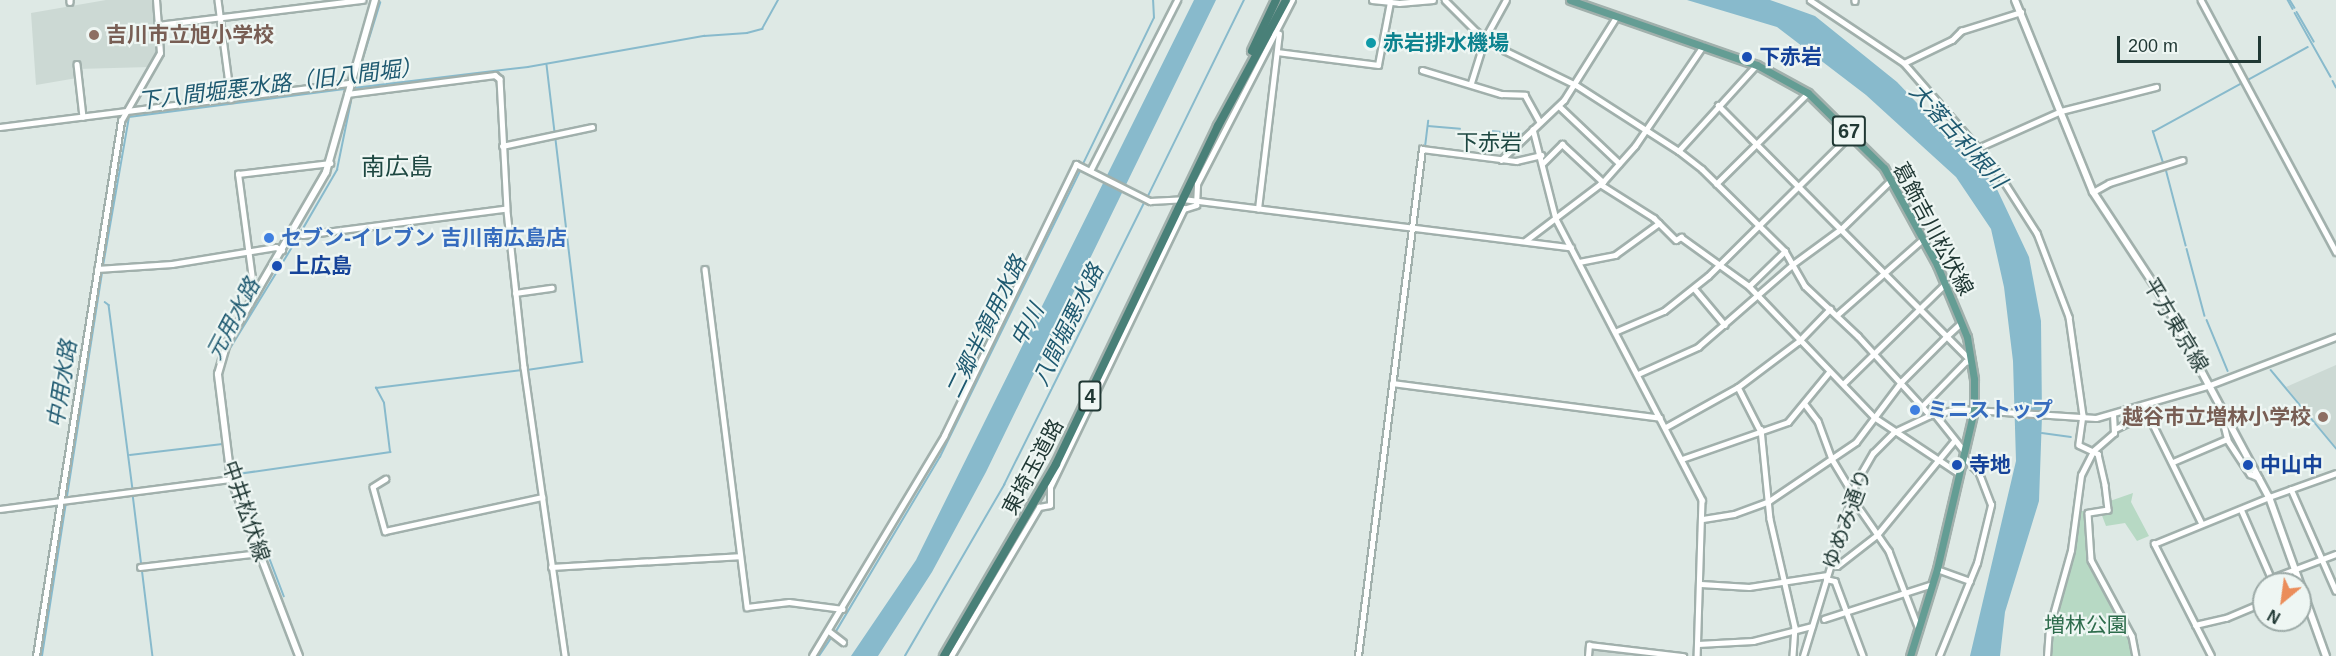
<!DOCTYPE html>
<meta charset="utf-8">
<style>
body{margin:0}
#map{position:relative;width:2336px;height:656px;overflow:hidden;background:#dee9e5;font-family:Helvetica,"Noto Sans JP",sans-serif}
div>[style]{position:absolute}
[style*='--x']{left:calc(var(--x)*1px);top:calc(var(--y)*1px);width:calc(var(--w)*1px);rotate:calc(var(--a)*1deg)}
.built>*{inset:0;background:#ccd9d4}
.green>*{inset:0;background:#b7d9c4}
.water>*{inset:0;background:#88bacc}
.stream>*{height:1.5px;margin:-0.75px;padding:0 0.75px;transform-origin:0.75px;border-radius:0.75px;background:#88bacc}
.roads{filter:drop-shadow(2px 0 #a1b0ac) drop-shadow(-2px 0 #a1b0ac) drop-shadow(0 2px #a1b0ac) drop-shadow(0 -2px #a1b0ac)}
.minor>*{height:4.5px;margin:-2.25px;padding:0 2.25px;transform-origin:2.25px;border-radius:2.25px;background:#fff}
.tertiary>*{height:5px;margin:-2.5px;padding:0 2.5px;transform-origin:2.5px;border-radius:2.5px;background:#fff}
.secondary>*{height:6px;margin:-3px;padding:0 3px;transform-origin:3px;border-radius:3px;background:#fff}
.primary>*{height:7px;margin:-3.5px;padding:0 3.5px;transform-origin:3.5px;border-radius:3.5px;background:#649d94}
.trunk>*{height:8px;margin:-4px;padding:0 4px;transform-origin:4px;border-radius:4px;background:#498078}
.dots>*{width:16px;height:16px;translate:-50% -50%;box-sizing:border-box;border:3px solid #eef6f3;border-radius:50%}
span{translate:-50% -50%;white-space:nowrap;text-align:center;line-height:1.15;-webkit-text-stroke:4.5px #eef6f3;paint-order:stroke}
.shield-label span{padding:2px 4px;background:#eef6f3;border:2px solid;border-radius:4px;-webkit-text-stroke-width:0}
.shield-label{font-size:20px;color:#203834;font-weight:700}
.education-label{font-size:21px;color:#785e54;font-weight:700}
.left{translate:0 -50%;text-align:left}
.right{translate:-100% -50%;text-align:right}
.culture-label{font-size:21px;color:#0d838f;font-weight:700}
.transit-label{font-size:21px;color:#164399;font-weight:700}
.street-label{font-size:21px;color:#203834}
.shop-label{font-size:21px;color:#366cbe;font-weight:700}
.park-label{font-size:21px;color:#2d6c4c}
.water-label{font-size:22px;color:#1e5970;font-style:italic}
.neighbourhood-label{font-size:22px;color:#1e4842}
.quarter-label{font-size:24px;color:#1e4842}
.north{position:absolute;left:2252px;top:572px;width:60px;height:60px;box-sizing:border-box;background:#eef6f3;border:2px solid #9caaa7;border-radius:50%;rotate:209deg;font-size:16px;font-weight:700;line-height:24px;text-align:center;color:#203834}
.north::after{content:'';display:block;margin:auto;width:21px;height:27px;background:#eb8d5a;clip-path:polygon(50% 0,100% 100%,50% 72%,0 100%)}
.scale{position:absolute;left:2117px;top:36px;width:144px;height:27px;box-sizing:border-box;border:3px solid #203834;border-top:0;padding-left:8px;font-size:18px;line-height:21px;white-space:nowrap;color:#203834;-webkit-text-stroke:4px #eef6f3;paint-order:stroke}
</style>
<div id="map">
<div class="built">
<div style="clip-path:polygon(106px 0,153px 0,157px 57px,150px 67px,77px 69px,77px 78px,36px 85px,31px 13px)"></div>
<div style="clip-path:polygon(2336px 365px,2336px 447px,2286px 387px)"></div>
<div style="clip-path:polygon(1593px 648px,1657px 656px,1591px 656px)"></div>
</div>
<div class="green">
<div style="clip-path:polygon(2133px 493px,2131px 502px,2149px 536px,2137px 541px,2125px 523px,2106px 526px,2101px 513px,2110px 510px,2110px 501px)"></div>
<div style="clip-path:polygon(2080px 511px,2085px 511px,2093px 574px,2129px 637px,2134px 656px,2049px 656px)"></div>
</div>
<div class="water">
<div style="clip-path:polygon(1194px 0,1216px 0,986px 472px,932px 572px,878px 656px,851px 656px,916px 560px)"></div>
<div style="clip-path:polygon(1687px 0,1770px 0,1815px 16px,1897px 82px,1995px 185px,2029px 257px,2041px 321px,2042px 416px,2039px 501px,2005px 612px,2000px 656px,1970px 656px,2016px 461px,2013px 361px,2004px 287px,1991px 229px,1956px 177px,1866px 95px,1777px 27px)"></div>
</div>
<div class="stream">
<div style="--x:2288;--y:0;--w:10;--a:61"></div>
<div style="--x:2290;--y:0;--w:9;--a:58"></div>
<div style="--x:2297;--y:12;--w:34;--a:60"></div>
<div style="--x:2295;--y:13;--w:73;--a:60.6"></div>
<div style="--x:547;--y:65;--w:67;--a:83.2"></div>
<div style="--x:2248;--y:80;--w:68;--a:-28.8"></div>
<div style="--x:2333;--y:81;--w:7;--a:63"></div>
<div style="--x:355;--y:84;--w:85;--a:-72.8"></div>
<div style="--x:354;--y:88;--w:175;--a:-6.9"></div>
<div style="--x:528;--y:67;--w:179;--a:-10"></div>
<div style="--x:704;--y:36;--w:43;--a:-4"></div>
<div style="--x:747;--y:33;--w:16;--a:-15"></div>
<div style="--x:762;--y:29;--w:33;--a:-61"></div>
<div style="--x:1428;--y:126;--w:32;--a:5"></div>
<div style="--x:1491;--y:131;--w:33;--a:5"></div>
<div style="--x:1425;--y:147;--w:26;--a:-83"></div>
<div style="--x:2163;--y:163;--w:33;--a:-108"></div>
<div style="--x:2153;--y:132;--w:102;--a:-28.8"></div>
<div style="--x:1083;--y:164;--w:162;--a:-64.1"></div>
<div style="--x:1154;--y:18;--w:18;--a:-93"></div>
<div style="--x:2166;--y:169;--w:79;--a:75.3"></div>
<div style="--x:110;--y:178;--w:62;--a:-81.6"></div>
<div style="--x:1148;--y:196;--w:218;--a:-63.9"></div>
<div style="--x:1415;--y:225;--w:74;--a:-82.2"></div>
<div style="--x:301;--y:232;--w:72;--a:-59.9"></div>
<div style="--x:337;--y:170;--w:70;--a:-78.5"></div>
<div style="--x:2187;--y:249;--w:69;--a:75"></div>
<div style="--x:103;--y:266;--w:151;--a:-80.1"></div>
<div style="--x:129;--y:117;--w:219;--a:-7.4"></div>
<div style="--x:105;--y:302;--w:5;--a:37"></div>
<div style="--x:109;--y:305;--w:186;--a:82.6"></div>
<div style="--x:1406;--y:304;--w:74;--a:-83"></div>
<div style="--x:2207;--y:320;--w:55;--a:67.6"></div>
<div style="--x:226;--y:355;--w:140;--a:-58.5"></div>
<div style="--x:80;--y:368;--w:131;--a:-81.2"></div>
<div style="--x:527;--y:370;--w:56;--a:-8.3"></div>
<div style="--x:582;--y:362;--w:227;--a:-96.8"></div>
<div style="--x:2271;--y:370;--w:102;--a:50.2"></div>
<div style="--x:527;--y:372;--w:88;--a:82.1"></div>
<div style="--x:1396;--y:381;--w:73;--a:-82.9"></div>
<div style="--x:2042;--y:433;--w:29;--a:8"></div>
<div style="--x:130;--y:455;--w:95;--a:-6.7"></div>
<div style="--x:231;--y:457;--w:149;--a:69.1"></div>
<div style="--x:1386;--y:459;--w:74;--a:-83"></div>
<div style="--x:238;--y:474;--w:154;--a:-8.2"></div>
<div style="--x:390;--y:452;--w:49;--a:-97"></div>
<div style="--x:384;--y:403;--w:17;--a:-118"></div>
<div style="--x:376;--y:388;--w:147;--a:-7"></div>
<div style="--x:133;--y:494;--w:163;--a:83"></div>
<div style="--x:1376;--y:537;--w:75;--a:-83.1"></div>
<div style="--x:1366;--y:614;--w:74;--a:-82.2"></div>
<div style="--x:835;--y:633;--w:205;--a:-59.2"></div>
<div style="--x:940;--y:457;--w:321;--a:-63.9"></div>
<div style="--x:42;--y:656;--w:390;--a:-81.1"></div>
<div style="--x:819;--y:656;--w:23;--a:-56"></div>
<div style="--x:905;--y:656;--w:198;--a:-59.9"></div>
<div style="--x:1004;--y:485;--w:317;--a:-63.6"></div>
<div style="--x:1361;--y:656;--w:38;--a:-83"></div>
</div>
<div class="roads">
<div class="minor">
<div style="--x:70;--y:0;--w:2;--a:90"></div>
<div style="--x:218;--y:0;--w:100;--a:82.5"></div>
<div style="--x:1372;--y:0;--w:27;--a:6"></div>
<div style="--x:1399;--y:3;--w:34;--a:-5"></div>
<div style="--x:1445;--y:0;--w:44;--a:45"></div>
<div style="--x:1476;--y:31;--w:34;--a:34"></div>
<div style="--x:1504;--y:50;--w:80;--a:25.9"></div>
<div style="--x:1576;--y:85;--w:122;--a:32.7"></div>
<div style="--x:1810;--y:0;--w:113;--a:33.8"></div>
<div style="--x:1904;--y:63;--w:140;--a:49"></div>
<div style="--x:1996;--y:169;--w:76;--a:57.4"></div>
<div style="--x:2037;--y:233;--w:90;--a:69.1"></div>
<div style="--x:2069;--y:317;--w:99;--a:81.9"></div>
<div style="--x:2083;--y:415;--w:30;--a:98"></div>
<div style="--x:2079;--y:445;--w:21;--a:25"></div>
<div style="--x:2098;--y:454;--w:32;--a:77"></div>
<div style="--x:2105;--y:485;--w:25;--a:83"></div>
<div style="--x:2108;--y:510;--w:20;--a:171"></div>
<div style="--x:2088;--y:513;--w:47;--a:86.3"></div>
<div style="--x:2091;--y:560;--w:86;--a:61.7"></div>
<div style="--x:2132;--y:636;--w:20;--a:79"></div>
<div style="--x:1855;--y:0;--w:1;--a:90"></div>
<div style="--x:2201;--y:0;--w:286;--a:61.8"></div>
<div style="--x:158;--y:25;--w:206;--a:-7"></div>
<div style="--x:1277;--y:52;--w:102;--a:7.3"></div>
<div style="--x:1378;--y:65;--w:64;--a:-79.2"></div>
<div style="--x:1904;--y:63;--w:53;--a:-25.6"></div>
<div style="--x:1952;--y:40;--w:13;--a:-45"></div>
<div style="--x:1961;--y:31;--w:63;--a:-17.6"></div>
<div style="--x:77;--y:64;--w:53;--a:83.5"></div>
<div style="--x:1757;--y:65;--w:116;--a:132.2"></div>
<div style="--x:1679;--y:151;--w:29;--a:38"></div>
<div style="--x:1702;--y:169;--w:117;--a:44.7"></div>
<div style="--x:1785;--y:251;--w:40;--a:60.3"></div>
<div style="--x:1805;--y:286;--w:73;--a:43.3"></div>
<div style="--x:1858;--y:336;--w:107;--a:47.7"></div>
<div style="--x:1422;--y:70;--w:83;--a:16.9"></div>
<div style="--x:1501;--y:94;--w:24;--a:2"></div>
<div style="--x:1525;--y:95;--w:31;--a:61"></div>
<div style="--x:1471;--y:83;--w:47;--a:-72.7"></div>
<div style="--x:1485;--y:38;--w:43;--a:-61.1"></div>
<div style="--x:347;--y:94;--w:149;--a:-7.3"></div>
<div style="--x:495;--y:75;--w:6;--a:39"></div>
<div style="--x:500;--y:79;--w:130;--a:86.9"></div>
<div style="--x:1718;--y:105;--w:361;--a:45.3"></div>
<div style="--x:1972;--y:362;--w:6;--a:180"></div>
<div style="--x:1966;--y:362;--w:60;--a:134.3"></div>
<div style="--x:1559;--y:106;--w:83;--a:43.5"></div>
<div style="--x:0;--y:127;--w:353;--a:-7.2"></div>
<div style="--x:1533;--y:129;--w:93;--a:75.7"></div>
<div style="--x:1556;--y:219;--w:317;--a:62.5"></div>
<div style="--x:1702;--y:500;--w:156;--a:91.8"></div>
<div style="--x:502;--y:146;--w:92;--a:-11.9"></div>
<div style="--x:1978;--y:148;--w:91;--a:-24"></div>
<div style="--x:2061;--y:111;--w:98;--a:-14.2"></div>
<div style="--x:1501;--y:160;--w:87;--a:-43.6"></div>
<div style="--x:1564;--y:100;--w:99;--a:-57.8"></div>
<div style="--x:1543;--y:163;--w:27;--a:-45"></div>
<div style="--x:1562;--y:144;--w:56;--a:42.8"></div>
<div style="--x:1090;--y:171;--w:192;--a:-63"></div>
<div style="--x:1600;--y:184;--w:64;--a:32.2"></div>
<div style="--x:1654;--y:218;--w:31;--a:45"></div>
<div style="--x:1676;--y:240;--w:6;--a:-31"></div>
<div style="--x:1681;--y:237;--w:84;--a:35.8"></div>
<div style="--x:1749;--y:286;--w:181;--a:46.3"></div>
<div style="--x:1874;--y:417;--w:103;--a:33.5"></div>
<div style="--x:1716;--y:184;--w:129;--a:-44.7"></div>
<div style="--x:2093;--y:192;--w:18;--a:-29"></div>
<div style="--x:2109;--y:183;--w:77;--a:-17.3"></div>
<div style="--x:1258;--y:209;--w:176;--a:-83.2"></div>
<div style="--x:1279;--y:34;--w:6;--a:-162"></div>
<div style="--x:507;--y:211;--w:157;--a:83.8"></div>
<div style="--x:524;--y:367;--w:292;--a:81.9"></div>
<div style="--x:293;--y:232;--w:10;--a:17"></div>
<div style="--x:303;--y:235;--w:203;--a:-7.4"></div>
<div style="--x:1525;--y:241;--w:98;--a:-37.1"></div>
<div style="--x:1603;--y:182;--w:48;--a:-48.4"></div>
<div style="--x:1635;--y:146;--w:121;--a:-55.8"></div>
<div style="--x:1579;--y:262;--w:37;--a:-11"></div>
<div style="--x:1615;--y:255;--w:54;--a:-36"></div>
<div style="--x:97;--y:269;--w:75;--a:-3.8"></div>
<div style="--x:172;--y:264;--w:105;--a:-9.3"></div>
<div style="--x:276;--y:247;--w:7;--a:27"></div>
<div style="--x:705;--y:269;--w:341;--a:82.9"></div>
<div style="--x:747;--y:607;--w:42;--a:-6.8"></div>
<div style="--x:789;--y:602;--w:54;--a:7.4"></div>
<div style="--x:1749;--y:286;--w:50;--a:-44.2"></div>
<div style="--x:1694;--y:288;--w:48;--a:50"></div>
<div style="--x:257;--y:291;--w:6;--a:-129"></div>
<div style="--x:253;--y:286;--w:113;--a:-97.6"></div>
<div style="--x:238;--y:174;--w:93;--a:-6.8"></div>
<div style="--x:515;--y:293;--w:37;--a:-8"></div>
<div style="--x:1837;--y:315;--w:115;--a:-41.5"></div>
<div style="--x:1617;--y:331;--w:51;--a:-23.1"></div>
<div style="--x:1664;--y:311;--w:56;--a:-38.5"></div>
<div style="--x:1708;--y:276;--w:202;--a:-44.8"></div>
<div style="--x:1947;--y:336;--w:19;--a:-43"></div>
<div style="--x:1638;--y:374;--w:66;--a:-24.2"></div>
<div style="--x:1698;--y:347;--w:126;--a:-41.1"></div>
<div style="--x:1793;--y:264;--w:59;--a:-36.1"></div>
<div style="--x:1841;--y:229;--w:70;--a:-44.4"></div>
<div style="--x:1392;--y:383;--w:270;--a:7.4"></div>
<div style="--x:1843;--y:384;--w:144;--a:-44.4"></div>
<div style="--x:1738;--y:387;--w:48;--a:62.9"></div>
<div style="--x:1805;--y:404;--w:21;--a:53"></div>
<div style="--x:1818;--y:421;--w:40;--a:69.8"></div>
<div style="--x:1832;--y:459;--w:39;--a:59"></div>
<div style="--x:2144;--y:406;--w:131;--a:63.8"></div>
<div style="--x:1934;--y:413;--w:50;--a:51.5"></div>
<div style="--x:1666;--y:427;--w:82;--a:-29.1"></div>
<div style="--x:1738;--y:387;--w:75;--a:-36.9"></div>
<div style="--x:1798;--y:342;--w:46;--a:-45.9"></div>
<div style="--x:1761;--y:429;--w:90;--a:84.3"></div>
<div style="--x:1770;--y:519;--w:111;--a:77"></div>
<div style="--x:1795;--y:627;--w:29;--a:94"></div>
<div style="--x:2115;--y:429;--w:37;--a:-26"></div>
<div style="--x:2227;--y:439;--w:42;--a:56.7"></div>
<div style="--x:2250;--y:474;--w:10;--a:24"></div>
<div style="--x:1682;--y:459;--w:112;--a:-19.2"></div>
<div style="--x:1788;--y:422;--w:65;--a:-50.6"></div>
<div style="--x:2173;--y:462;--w:59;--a:-23.1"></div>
<div style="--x:2227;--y:439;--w:34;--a:-104"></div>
<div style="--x:386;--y:479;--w:15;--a:148"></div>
<div style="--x:373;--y:487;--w:46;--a:74.7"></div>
<div style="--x:385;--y:531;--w:161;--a:-12.2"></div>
<div style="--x:2291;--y:489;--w:111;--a:66.2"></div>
<div style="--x:1850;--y:500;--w:5;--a:22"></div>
<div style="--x:1855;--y:502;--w:60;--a:55.2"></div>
<div style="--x:1889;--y:551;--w:84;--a:69"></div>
<div style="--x:0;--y:509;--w:233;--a:-7.4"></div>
<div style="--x:2241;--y:509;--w:82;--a:66.3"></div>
<div style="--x:1703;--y:519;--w:31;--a:-9"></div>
<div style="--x:1734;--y:514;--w:37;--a:-20"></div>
<div style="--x:1769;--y:501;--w:105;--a:-34.1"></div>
<div style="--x:1856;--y:442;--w:76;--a:-53"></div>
<div style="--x:1902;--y:381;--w:64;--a:-45"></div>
<div style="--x:1830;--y:565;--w:7;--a:8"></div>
<div style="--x:1837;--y:566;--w:51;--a:-37.8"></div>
<div style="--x:1877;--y:535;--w:122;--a:-50.7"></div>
<div style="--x:140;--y:567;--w:120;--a:-6.7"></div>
<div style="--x:551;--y:567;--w:188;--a:-3.3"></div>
<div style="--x:1937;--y:569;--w:35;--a:20"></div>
<div style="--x:2272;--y:578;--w:68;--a:-20.6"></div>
<div style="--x:1826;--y:579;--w:9;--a:13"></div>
<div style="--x:1835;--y:581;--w:80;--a:69.5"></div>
<div style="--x:1701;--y:584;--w:48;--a:3.6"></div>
<div style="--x:1749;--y:587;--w:79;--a:-8.7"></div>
<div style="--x:1824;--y:619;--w:114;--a:-17.8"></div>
<div style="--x:2275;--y:620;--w:6;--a:72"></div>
<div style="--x:2195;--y:625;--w:32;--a:-13"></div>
<div style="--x:2226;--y:618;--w:41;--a:-22.8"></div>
<div style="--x:829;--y:631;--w:18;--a:38"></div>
<div style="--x:1698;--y:644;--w:55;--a:-3.1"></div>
<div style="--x:1753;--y:641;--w:61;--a:-14.3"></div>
<div style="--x:36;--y:656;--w:542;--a:-80.97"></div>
<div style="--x:121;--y:121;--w:78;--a:-60.2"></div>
<div style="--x:160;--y:53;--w:53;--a:-94.3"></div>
<div style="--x:812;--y:656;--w:257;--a:-59"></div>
<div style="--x:944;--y:436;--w:302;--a:-64.1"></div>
<div style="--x:1076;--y:164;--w:83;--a:26.6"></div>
<div style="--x:1150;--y:201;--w:33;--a:-3"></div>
<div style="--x:1183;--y:199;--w:391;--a:7.1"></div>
<div style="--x:951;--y:656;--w:173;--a:-59.4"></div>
<div style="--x:1039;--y:507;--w:11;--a:-10"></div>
<div style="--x:1050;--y:505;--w:18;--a:-90"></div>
<div style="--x:1050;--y:487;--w:309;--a:-64.3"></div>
<div style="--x:1184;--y:209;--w:13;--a:-18"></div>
<div style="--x:1196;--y:205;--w:21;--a:-87"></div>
<div style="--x:1197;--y:184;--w:207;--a:-62.7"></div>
<div style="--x:1358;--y:656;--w:511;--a:-82.81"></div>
<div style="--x:1422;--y:149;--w:95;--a:7.3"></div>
<div style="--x:1516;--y:161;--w:26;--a:-13"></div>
<div style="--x:1588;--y:656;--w:11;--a:-85"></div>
<div style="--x:1589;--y:645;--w:95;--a:6.7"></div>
<div style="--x:1939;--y:656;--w:100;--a:-67.8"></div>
<div style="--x:1977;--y:563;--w:60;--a:-76.4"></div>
<div style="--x:1991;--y:505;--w:34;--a:-111"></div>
<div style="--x:1979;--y:473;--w:21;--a:-135"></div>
<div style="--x:2211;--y:656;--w:126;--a:-117"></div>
<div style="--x:2154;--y:544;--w:124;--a:-22.2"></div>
</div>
<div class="tertiary">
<div style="--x:2269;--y:497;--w:71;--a:-19.7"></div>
<div style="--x:1803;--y:656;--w:182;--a:-73.1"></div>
<div style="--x:1856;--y:482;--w:34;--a:-60"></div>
<div style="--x:1873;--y:453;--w:30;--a:-45"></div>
<div style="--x:1894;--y:432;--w:40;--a:-25"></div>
<div style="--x:1930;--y:415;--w:29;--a:-12"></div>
<div style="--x:1958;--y:409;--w:138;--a:3.7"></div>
<div style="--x:2096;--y:418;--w:119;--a:-16.1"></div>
<div style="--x:2210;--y:385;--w:135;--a:-20.9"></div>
<div style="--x:2047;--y:656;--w:27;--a:-86"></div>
<div style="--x:2049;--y:629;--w:82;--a:-74.4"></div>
<div style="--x:2071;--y:550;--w:76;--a:-82.4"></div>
<div style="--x:2081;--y:475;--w:27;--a:-63"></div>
<div style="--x:2093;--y:451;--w:28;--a:-41"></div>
<div style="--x:2114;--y:433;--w:18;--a:-93"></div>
</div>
<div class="secondary">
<div style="--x:2015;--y:0;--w:207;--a:67.9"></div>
<div style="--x:2093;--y:192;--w:122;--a:56.7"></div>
<div style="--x:2160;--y:294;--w:230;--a:61.8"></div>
<div style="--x:2269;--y:497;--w:169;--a:70.3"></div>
<div style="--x:299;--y:656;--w:190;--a:-111"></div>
<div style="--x:231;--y:479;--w:106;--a:-97.1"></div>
<div style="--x:218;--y:374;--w:32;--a:-74"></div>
<div style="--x:227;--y:343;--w:198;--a:-59.9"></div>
<div style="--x:326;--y:172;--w:179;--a:-74.1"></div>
</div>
<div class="primary">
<div style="--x:1570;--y:0;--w:198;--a:19.2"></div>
<div style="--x:1757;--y:65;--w:58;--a:28.8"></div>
<div style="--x:1808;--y:93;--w:107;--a:44.6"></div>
<div style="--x:1884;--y:168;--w:111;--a:61.3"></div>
<div style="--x:1937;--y:265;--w:78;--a:67.4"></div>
<div style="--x:1967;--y:337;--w:43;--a:80.5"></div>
<div style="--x:1974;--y:379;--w:31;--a:90"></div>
<div style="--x:1974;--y:410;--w:163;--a:103.1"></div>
<div style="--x:1937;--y:569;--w:91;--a:107.2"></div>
</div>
<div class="trunk">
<div style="--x:1252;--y:51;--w:56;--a:-64.8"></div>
<div style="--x:944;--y:656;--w:222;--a:-59.7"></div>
<div style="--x:1056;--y:464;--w:375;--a:-64.4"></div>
<div style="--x:1218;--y:126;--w:143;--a:-61.6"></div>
</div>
</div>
<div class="dots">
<div style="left:94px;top:35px;background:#8d6e63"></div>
<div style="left:1371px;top:43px;background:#0f9aa8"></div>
<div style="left:1747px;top:57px;background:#1a4fb4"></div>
<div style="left:269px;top:238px;background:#3f7fe0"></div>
<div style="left:277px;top:266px;background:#1a4fb4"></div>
<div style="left:1915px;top:410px;background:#3f7fe0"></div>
<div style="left:2323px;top:417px;background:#8d6e63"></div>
<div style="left:1957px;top:465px;background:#1a4fb4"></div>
<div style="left:2248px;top:465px;background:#1a4fb4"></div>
</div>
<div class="shield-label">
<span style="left:1849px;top:131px">67</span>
<span style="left:1090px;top:396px">4</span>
</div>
<div class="education-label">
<span class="left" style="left:106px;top:35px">吉川市立旭小学校</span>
<span class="right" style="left:2311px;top:417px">越谷市立増林小学校</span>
</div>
<div class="culture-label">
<span class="left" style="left:1383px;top:43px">赤岩排水機場</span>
</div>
<div class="transit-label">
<span class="left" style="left:1759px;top:57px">下赤岩</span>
<span class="left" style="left:289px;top:266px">上広島</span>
<span class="left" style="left:1969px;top:465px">寺地</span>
<span class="left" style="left:2260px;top:465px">中山中</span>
</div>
<div class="street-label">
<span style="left:1933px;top:229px;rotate:62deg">葛飾吉川松伏線</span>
<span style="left:2176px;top:325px;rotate:59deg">平方東京線</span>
<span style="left:1033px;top:467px;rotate:-62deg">東埼玉道路</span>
<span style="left:246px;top:511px;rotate:71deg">中井松伏線</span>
<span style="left:1847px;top:519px;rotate:-70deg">ゆめみ通り</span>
</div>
<div class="shop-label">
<span class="left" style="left:281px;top:238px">セブン-イレブン 吉川南広島店</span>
<span class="left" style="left:1927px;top:410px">ミニストップ</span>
</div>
<div class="park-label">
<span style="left:2086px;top:625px">増林公園</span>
</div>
<div class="water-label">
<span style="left:280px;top:84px;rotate:-7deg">下八間堀悪水路（旧八間堀）</span>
<span style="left:1958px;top:136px;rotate:48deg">大落古利根川</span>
<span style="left:233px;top:319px;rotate:-62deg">元用水路</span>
<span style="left:1027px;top:325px;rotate:-61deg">中川</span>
<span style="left:1068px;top:325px;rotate:-64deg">八間堀悪水路</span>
<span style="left:986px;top:327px;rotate:-64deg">二郷半領用水路</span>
<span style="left:62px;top:384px;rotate:-81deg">中用水路</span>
</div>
<div class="neighbourhood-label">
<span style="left:1489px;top:143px">下赤岩</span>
</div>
<div class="quarter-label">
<span style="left:397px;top:167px">南広島</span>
</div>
<div class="north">N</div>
<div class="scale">200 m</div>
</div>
